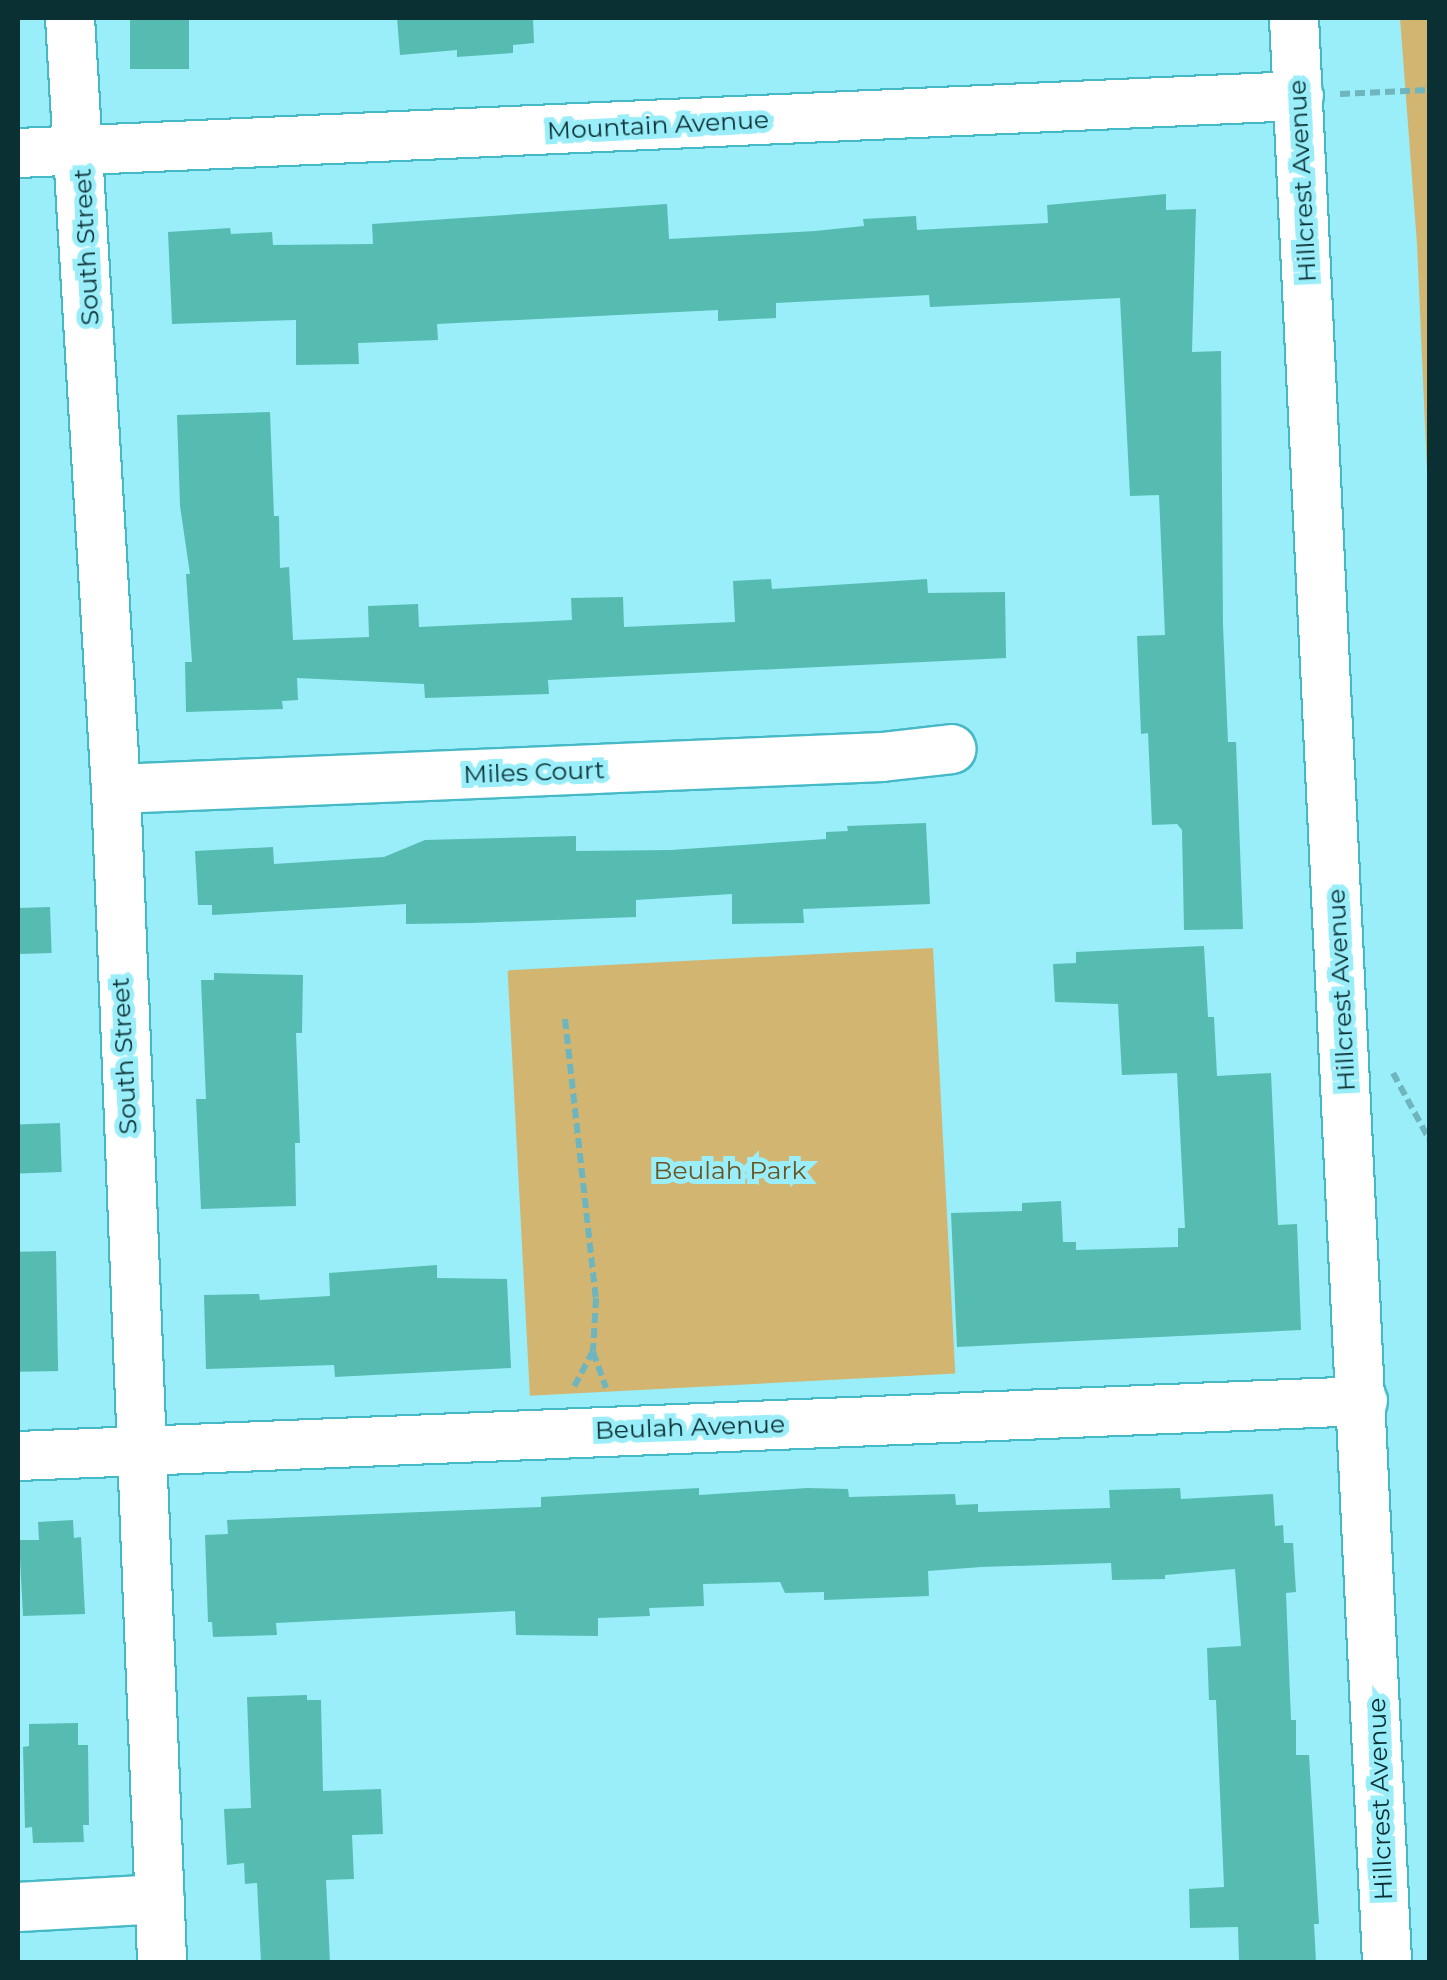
<!DOCTYPE html>
<style>
body{margin:0}
#map{position:relative;width:1447px;height:1980px;overflow:hidden;background:#99eef9;font-family:Montserrat,sans-serif}
div>[style]{position:absolute}
[style*='--x']{left:calc(var(--x)*1px);top:calc(var(--y)*1px);width:calc(var(--w)*1px);rotate:calc(var(--a)*1deg)}
.green>*{inset:0;background:#d3b572;transform-origin:0 0}
.building>*{inset:0;background:#56bcb1;transform-origin:0 0}
.path>*{height:6px;margin-top:-3px;transform-origin:0;background:repeating-linear-gradient(90deg,#6eb5be 0 10px,transparent 0 15px)}
.roads{filter:drop-shadow(2px 0 #46b9c7) drop-shadow(-2px 0 #46b9c7) drop-shadow(0 2px #46b9c7) drop-shadow(0 -2px #46b9c7)}
.street>*{height:48px;margin:-24px;padding:0 24px;transform-origin:24px;border-radius:24px;background:#fff}
span{translate:-50% -50%;white-space:nowrap;text-align:center;line-height:1.15;-webkit-text-stroke:10px #99eef9;paint-order:stroke}
.street-label{font-size:25px;color:#0b3034}
.park-label{font-size:25px;color:#6a541f}
.frame{position:absolute;inset:0;border:20px solid #0b3034;pointer-events:none}
</style>
<div id="map">
<div class="green">
<div style="clip-path:polygon(1400px 18px,1429px 18px,1429px 516px,1417px 244px)"></div>
<div style="left:933px;top:948px;width:426px;height:426px;rotate:87deg"></div>
</div>
<div class="building">
<div style="left:130px;top:18px;width:59px;height:51px"></div>
<div style="clip-path:polygon(397px 18px,533px 18px,534px 43px,513px 45px,513px 53px,457px 57px,457px 50px,400px 55px)"></div>
<div style="clip-path:polygon(1166px 194px,1166px 210px,1196px 209px,1192px 352px,1221px 351px,1223px 625px,1228px 742px,1236px 742px,1243px 929px,1184px 930px,1182px 830px,1177px 824px,1152px 825px,1148px 733px,1141px 734px,1137px 636px,1165px 635px,1159px 495px,1130px 496px,1120px 298px,930px 307px,929px 295px,776px 303px,776px 318px,718px 321px,718px 310px,437px 324px,438px 340px,358px 343px,359px 364px,296px 365px,296px 320px,172px 324px,168px 232px,230px 228px,231px 234px,272px 232px,273px 245px,373px 244px,372px 224px,667px 204px,669px 239px,815px 231px,864px 226px,863px 219px,916px 216px,917px 230px,1048px 223px,1047px 205px)"></div>
<div style="clip-path:polygon(270px 412px,274px 516px,279px 516px,280px 568px,289px 567px,293px 640px,369px 637px,368px 606px,418px 604px,419px 627px,572px 620px,571px 598px,623px 597px,624px 627px,735px 622px,733px 581px,771px 579px,772px 589px,927px 579px,928px 593px,1005px 592px,1006px 658px,548px 680px,549px 694px,425px 698px,424px 684px,297px 678px,298px 700px,282px 701px,283px 709px,186px 712px,185px 662px,192px 662px,186px 574px,190px 574px,180px 506px,177px 415px)"></div>
<div style="clip-path:polygon(926px 823px,930px 904px,803px 909px,804px 923px,732px 924px,732px 894px,636px 900px,636px 917px,472px 923px,406px 924px,406px 904px,212px 915px,212px 905px,198px 905px,195px 851px,273px 847px,274px 864px,384px 857px,425px 840px,576px 836px,576px 851px,671px 850px,826px 839px,826px 832px,848px 831px,847px 826px)"></div>
<div style="left:50px;top:907px;width:46px;height:32px;rotate:88deg"></div>
<div style="clip-path:polygon(1204px 946px,1208px 1017px,1214px 1017px,1217px 1076px,1271px 1073px,1278px 1225px,1297px 1224px,1301px 1330px,957px 1347px,951px 1213px,1022px 1211px,1022px 1203px,1061px 1201px,1063px 1242px,1076px 1242px,1076px 1250px,1178px 1247px,1178px 1228px,1185px 1228px,1177px 1073px,1122px 1075px,1118px 1004px,1055px 1002px,1053px 964px,1076px 963px,1076px 952px)"></div>
<div style="clip-path:polygon(214px 973px,303px 975px,302px 1033px,296px 1033px,300px 1143px,295px 1143px,296px 1206px,201px 1209px,196px 1099px,206px 1099px,201px 980px,214px 980px)"></div>
<div style="left:60px;top:1123px;width:49px;height:42px;rotate:88deg"></div>
<div style="left:56px;top:1251px;width:120px;height:38px;rotate:89deg"></div>
<div style="clip-path:polygon(437px 1265px,437px 1278px,507px 1279px,511px 1368px,335px 1377px,334px 1365px,206px 1369px,204px 1295px,259px 1294px,260px 1300px,330px 1296px,329px 1273px)"></div>
<div style="clip-path:polygon(699px 1488px,699px 1495px,807px 1488px,848px 1489px,849px 1497px,955px 1494px,956px 1505px,978px 1504px,978px 1512px,1110px 1508px,1109px 1490px,1180px 1488px,1181px 1499px,1273px 1494px,1275px 1526px,1283px 1525px,1284px 1543px,1293px 1543px,1296px 1592px,1286px 1593px,1291px 1720px,1296px 1720px,1296px 1755px,1309px 1755px,1319px 1924px,1314px 1924px,1316px 1962px,1239px 1962px,1238px 1927px,1190px 1928px,1189px 1889px,1224px 1887px,1216px 1700px,1209px 1700px,1207px 1648px,1241px 1646px,1235px 1569px,1165px 1575px,1165px 1579px,1112px 1580px,1111px 1563px,981px 1567px,928px 1571px,929px 1596px,824px 1600px,824px 1592px,785px 1593px,780px 1582px,703px 1584px,704px 1606px,649px 1608px,650px 1616px,598px 1618px,598px 1636px,516px 1635px,515px 1611px,276px 1623px,277px 1635px,213px 1637px,212px 1622px,208px 1622px,205px 1535px,228px 1534px,227px 1520px,541px 1507px,541px 1497px)"></div>
<div style="clip-path:polygon(73px 1520px,74px 1538px,81px 1537px,85px 1614px,23px 1616px,19px 1540px,39px 1540px,38px 1522px)"></div>
<div style="clip-path:polygon(307px 1695px,307px 1700px,321px 1700px,323px 1791px,381px 1789px,383px 1834px,352px 1835px,354px 1879px,326px 1880px,330px 1962px,261px 1962px,257px 1883px,245px 1884px,244px 1863px,227px 1865px,224px 1809px,251px 1808px,247px 1697px)"></div>
<div style="clip-path:polygon(78px 1723px,78px 1745px,88px 1745px,89px 1825px,83px 1825px,84px 1842px,33px 1843px,32px 1827px,25px 1828px,23px 1747px,29px 1746px,29px 1724px)"></div>
</div>
<div class="path">
<div style="--x:1340;--y:94;--w:88;--a:-2.6"></div>
<div style="--x:565;--y:1019;--w:281;--a:83.7"></div>
<div style="--x:596;--y:1298;--w:53;--a:93.2"></div>
<div style="--x:593;--y:1351;--w:40;--a:118"></div>
<div style="--x:1393;--y:1073;--w:77;--a:61.4"></div>
<div style="--x:593;--y:1352;--w:38;--a:70"></div>
</div>
<div class="roads">
<div class="street">
<div style="--x:70;--y:18;--w:772;--a:86.59"></div>
<div style="--x:116;--y:789;--w:1174;--a:87.75"></div>
<div style="--x:1294;--y:18;--w:1946;--a:87.26"></div>
<div style="--x:18;--y:153;--w:1282;--a:-2.55"></div>
<div style="--x:116;--y:789;--w:767;--a:-2.39"></div>
<div style="--x:882;--y:757;--w:70;--a:-6.5"></div>
<div style="--x:18;--y:1456;--w:1346;--a:-2.34"></div>
<div style="--x:18;--y:1907;--w:142;--a:-3.2"></div>
</div>
</div>
<div class="street-label">
<span style="left:658px;top:125px;rotate:-3deg">Mountain Avenue</span>
<span style="left:1302px;top:181px;rotate:-93deg">Hillcrest Avenue</span>
<span style="left:86px;top:247px;rotate:-93deg">South Street</span>
<span style="left:534px;top:772px;rotate:-2deg">Miles Court</span>
<span style="left:1341px;top:990px;rotate:-93deg">Hillcrest Avenue</span>
<span style="left:124px;top:1056px;rotate:-93deg">South Street</span>
<span style="left:690px;top:1427px;rotate:-2deg">Beulah Avenue</span>
<span style="left:1380px;top:1799px;rotate:-92deg">Hillcrest Avenue</span>
</div>
<div class="park-label">
<span style="left:730px;top:1170px">Beulah Park</span>
</div>
<div class="frame"></div>
</div>
